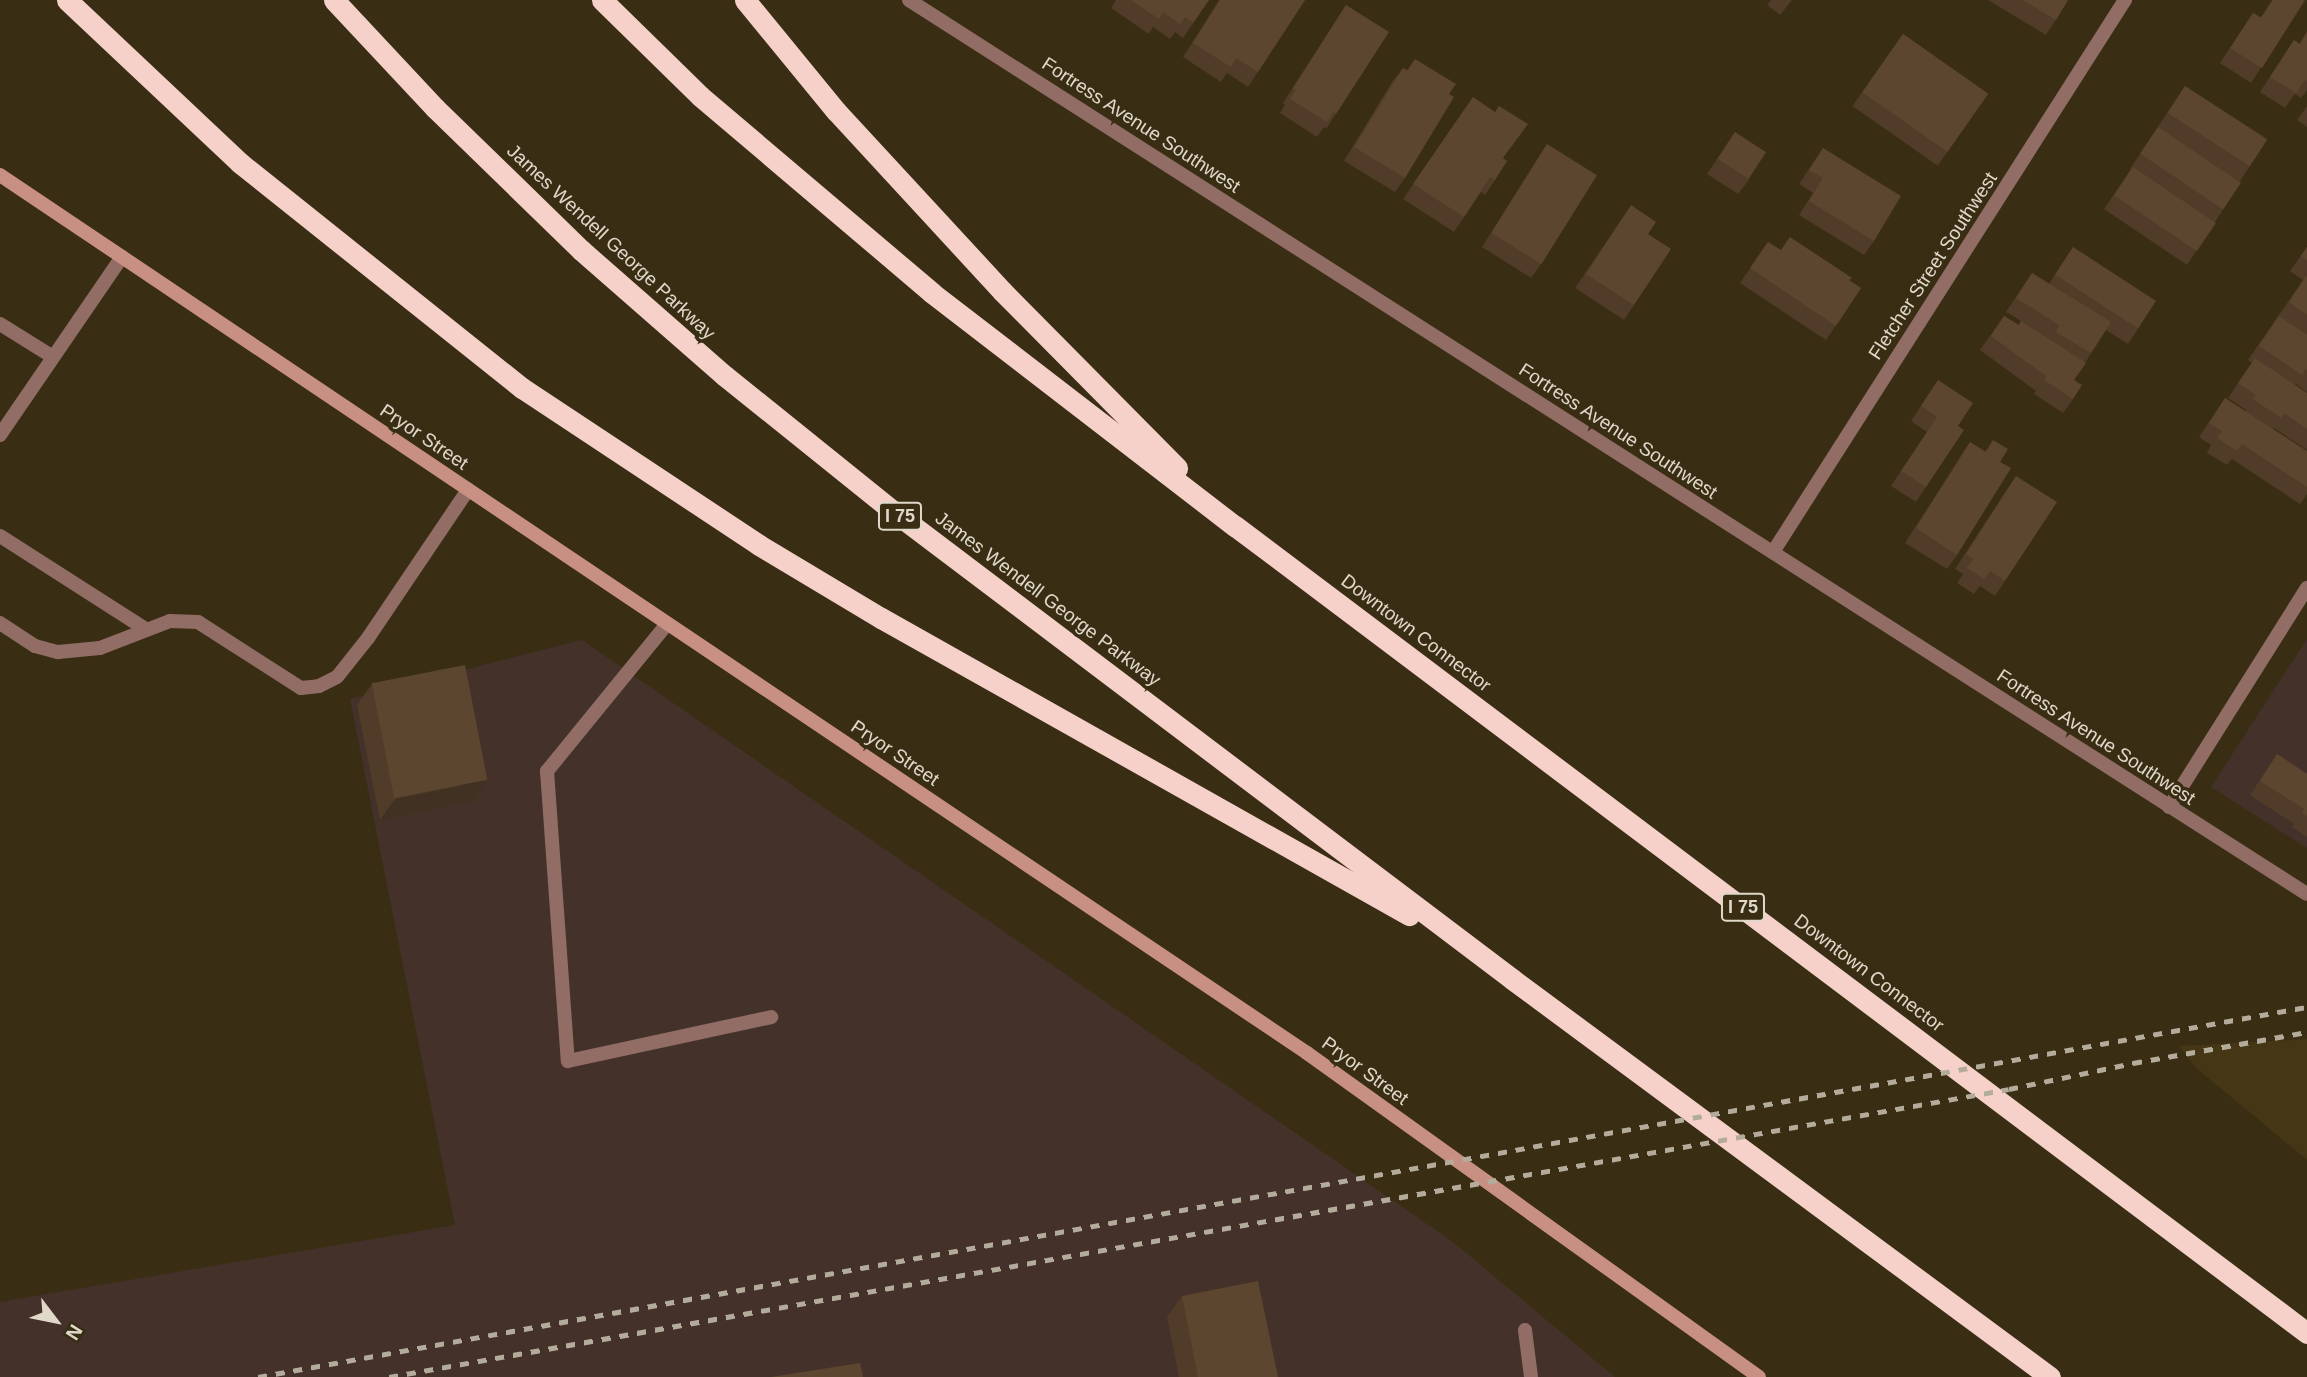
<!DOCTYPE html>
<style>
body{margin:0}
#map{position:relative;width:2307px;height:1377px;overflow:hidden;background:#392d14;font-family:Arial,sans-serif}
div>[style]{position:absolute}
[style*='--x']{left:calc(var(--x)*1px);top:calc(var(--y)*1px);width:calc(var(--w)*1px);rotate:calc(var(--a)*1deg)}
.built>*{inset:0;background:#453615}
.industrial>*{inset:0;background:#44322a}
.service>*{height:14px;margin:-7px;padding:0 7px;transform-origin:7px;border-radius:7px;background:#916d65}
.minor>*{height:14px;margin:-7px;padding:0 7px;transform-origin:7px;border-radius:7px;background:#916d65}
.secondary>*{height:14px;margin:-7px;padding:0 7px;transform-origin:7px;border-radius:7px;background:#c88f83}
.motorway>*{height:21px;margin:-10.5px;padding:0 10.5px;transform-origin:10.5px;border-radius:10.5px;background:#f5d1ca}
.rail>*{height:5px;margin-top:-2.5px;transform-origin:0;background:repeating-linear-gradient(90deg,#b4ac9a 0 9px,transparent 0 18px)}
.wall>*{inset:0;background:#503c29;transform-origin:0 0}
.shaded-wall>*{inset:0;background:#413122}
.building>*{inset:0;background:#5d4630;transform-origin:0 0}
span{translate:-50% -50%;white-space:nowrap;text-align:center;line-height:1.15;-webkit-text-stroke:7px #392d14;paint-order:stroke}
.shield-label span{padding:2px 5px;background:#392d14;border:2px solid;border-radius:5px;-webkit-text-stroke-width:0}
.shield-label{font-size:18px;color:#e0d9ca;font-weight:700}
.street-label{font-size:19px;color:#e0d9ca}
.north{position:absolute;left:21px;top:1286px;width:70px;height:70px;-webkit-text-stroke:5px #392d14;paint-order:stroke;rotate:122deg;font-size:19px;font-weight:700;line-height:28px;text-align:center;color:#e0d9ca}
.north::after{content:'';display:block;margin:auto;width:24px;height:32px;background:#e0d9ca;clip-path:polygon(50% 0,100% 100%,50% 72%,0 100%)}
</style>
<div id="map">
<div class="built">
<div style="clip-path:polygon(2307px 1039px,2307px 1160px,2195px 1067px,2179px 1046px)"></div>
</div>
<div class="industrial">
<div style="clip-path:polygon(2307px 639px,2307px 848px,2211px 787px)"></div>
<div style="clip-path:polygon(582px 640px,1453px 1242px,1615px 1377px,0 1377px,0 1302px,455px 1225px,350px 699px)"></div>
</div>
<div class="service">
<div style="--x:0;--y:324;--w:62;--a:31.9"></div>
<div style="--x:0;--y:435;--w:216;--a:-55.6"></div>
<div style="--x:0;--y:536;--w:174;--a:32.6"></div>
<div style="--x:0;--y:623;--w:42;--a:33.3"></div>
<div style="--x:35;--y:646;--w:24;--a:15"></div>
<div style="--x:58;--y:652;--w:42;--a:-5.4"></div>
<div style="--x:100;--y:648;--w:75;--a:-21.1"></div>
<div style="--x:170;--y:621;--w:28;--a:2"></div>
<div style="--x:198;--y:622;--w:122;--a:32.7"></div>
<div style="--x:301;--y:688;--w:18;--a:-6"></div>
<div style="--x:319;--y:686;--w:20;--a:-27"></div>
<div style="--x:337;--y:677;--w:50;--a:-51.5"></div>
<div style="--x:368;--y:638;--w:179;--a:-56"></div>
<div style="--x:667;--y:624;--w:190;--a:129.2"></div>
<div style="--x:547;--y:771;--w:291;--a:85.9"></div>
<div style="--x:568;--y:1061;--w:208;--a:-12.2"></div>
<div style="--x:1525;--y:1330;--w:47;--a:82.7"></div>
</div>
<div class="minor">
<div style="--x:909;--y:0;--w:1659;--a:32.6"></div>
<div style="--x:1773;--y:552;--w:655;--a:-57.48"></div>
<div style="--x:2169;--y:807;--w:259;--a:-57.8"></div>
</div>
<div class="secondary">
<div style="--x:0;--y:175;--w:1575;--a:33.89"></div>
<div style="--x:1307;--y:1053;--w:556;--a:35.63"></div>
</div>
<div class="motorway">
<div style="--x:67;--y:0;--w:238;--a:43.3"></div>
<div style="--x:240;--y:163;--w:361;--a:38.6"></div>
<div style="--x:522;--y:388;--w:284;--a:33.5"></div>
<div style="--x:759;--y:545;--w:142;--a:30.9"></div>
<div style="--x:881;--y:618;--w:606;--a:29.36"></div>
<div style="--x:334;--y:0;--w:148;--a:46.9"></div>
<div style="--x:435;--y:108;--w:204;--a:44.2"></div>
<div style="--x:581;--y:250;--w:191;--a:41.2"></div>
<div style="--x:725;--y:376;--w:216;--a:38.8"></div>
<div style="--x:893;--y:511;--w:776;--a:37.09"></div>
<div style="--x:1512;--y:979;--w:669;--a:36.49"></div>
<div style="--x:602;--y:0;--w:137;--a:44.4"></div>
<div style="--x:700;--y:96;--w:304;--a:40.3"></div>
<div style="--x:932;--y:293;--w:382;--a:37.6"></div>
<div style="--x:1235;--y:526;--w:1342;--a:36.97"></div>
<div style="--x:745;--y:0;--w:144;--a:50.7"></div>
<div style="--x:836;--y:111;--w:245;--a:47.3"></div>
<div style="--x:1002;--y:291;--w:249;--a:45.3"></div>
</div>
<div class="rail">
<div style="--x:258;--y:1377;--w:2082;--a:-10.24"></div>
<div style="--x:389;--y:1377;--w:1645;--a:-10.08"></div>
<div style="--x:2009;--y:1089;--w:127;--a:-11.8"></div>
<div style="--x:2133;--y:1063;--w:177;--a:-10.1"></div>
</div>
<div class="wall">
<div style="clip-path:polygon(1116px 0,1209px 0,1183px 38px,1175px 32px,1170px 39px,1153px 27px,1149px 34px,1111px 8px)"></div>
<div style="clip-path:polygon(1219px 0,1305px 0,1248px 87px,1227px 73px,1221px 82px,1183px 57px)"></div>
<div style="clip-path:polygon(1771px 0,1792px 0,1780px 15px,1767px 5px)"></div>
<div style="clip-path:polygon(1988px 0,2068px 0,2046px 35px)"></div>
<div style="clip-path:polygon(2272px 0,2305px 0,2251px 83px,2220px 63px,2253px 13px,2261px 17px)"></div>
<div style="clip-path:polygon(1346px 5px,1336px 114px,1326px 129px,1324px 127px,1317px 137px,1280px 113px,1285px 105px,1283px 103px)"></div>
<div style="clip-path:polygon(2307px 31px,2307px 90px,2301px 98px,2295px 94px,2285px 108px,2260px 92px,2294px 40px,2299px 44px)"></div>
<div style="left:1903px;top:34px;width:104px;height:88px;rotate:35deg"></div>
<div style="clip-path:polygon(1415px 59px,1449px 94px,1405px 178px,1395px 192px,1344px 161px,1392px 82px,1403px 68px,1407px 70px)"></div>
<div style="clip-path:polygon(2185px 86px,2267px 140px,2240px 181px,2241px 182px,2187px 265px,2104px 209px,2131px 169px,2130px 169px)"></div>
<div style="clip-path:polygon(1473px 97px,1503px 158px,1495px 180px,1485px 195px,1481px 192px,1454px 232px,1403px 199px)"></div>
<div style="clip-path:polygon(2307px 106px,2307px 127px,2297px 120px)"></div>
<div style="clip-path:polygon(1735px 132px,1749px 180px,1738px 194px,1707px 174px)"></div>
<div style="clip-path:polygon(1547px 144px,1541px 264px,1531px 278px,1482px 247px)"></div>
<div style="clip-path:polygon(1823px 148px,1874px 241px,1864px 255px,1799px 215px,1813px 193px,1799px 184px)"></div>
<div style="clip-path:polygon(1621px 220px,1648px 234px,1634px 305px,1624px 320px,1575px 288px)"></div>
<div style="clip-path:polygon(1768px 242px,1781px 250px,1861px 288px,1826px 340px,1740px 283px)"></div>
<div style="clip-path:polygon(2073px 247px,2138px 329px,2128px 344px,2106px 330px,2074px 380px,2073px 399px,2063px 413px,2034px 394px,2036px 391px,1980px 350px,2004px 316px,2018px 325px,2021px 321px,2006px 312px,2032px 273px,2049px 284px)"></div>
<div style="clip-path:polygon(2307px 247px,2307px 392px,2296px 384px,2295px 385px,2307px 393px,2307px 450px,2274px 428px,2273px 429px,2307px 451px,2307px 494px,2300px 504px,2232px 459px,2227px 465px,2207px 453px,2211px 445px,2199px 437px,2225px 398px,2245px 411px,2246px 410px,2228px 398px,2252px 363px,2248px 360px,2303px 280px,2290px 271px)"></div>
<div style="clip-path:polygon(1938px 380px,1958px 426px,1926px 487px,1916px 502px,1891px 486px,1927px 432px,1911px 421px)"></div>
<div style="clip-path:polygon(1993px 440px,2000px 462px,1957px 555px,1947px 569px,1905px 543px,1970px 442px,1985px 452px)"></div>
<div style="clip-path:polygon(2016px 476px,2005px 581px,1995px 596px,1980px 586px,1974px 594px,1957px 583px,1963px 574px,1955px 569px)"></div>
<div style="clip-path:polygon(372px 684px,473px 802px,380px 820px,357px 705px)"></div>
<div style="clip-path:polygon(2277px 754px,2307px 774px,2307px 837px,2292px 827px,2294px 824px,2250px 795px)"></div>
<div style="clip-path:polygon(1182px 1296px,1278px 1377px,1179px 1377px,1167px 1317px)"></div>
</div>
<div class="shaded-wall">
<div style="clip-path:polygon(488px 780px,473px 802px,380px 820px,395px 799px)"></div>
</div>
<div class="building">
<div style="clip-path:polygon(1131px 0,1209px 0,1193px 23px,1185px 17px,1180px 24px,1163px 12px,1159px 19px)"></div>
<div style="clip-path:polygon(1220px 0,1305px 0,1258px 72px,1236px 58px,1231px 67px,1193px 43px)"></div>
<div style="clip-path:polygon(2023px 0,2068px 0,2056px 20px)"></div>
<div style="clip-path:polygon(2273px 0,2305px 0,2262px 68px,2230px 48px,2253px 13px,2261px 18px)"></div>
<div style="clip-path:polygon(1346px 5px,1389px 32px,1336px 114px,1334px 112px,1327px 122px,1290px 99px,1296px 90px,1293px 88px)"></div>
<div style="clip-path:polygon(2307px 33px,2307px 81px,2305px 79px,2296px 93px,2270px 77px,2294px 40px,2300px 44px)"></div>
<div style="left:1903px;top:34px;width:104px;height:71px;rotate:35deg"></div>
<div style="clip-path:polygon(1415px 59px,1456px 84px,1449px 94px,1454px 97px,1405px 178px,1354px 147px,1403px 68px,1408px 71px)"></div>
<div style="left:2185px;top:86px;width:98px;height:32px;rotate:33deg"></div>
<div style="clip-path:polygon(1473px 97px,1495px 112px,1499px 106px,1528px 124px,1503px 158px,1507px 161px,1495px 180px,1490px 177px,1464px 217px,1413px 184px)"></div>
<div style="left:2158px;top:127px;width:100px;height:32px;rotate:34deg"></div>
<div style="left:1735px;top:132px;width:37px;height:32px;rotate:33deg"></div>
<div style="left:1547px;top:144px;width:59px;height:105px;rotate:32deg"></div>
<div style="clip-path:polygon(1823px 148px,1901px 196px,1874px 241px,1809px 201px,1823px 178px,1809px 170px)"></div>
<div style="left:2133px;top:167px;width:100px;height:34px;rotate:34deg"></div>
<div style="clip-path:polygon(1631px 205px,1656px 222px,1648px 234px,1671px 249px,1634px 305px,1586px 274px)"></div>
<div style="clip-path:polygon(1790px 237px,1852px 278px,1849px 280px,1861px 288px,1836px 326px,1750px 268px,1768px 242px,1781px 250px)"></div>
<div style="left:2073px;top:247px;width:99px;height:33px;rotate:33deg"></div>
<div style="clip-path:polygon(2307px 247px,2307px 261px,2301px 256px)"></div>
<div style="clip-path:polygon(2032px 273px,2111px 322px,2091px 353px,2056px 332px,2059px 325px,2016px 298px)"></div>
<div style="clip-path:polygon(2306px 276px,2307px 277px,2307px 315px,2289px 302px)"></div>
<div style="clip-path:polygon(2004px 316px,2019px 325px,2021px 321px,2086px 363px,2074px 380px,2082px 385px,2073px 399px,2044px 380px,2046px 376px,1991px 336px)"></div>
<div style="clip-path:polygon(2279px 316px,2307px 335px,2307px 370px,2306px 369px,2302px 375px,2259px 346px)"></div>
<div style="clip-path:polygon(2255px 358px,2307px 393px,2307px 429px,2284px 413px,2281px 418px,2253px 399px,2256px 395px,2238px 383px)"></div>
<div style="clip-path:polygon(1938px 380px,1973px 403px,1958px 426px,1964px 430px,1926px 487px,1901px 471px,1937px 417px,1921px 406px)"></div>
<div style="clip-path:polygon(2225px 398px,2307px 451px,2307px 487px,2242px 444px,2237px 451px,2217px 438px,2222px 431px,2209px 423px)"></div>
<div style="clip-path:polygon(1993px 440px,2008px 449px,2000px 462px,2011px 468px,1957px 555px,1916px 528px,1970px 442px,1986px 452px)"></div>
<div style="clip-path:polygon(2016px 476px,2057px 502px,2005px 581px,1990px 571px,1984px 579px,1967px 568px,1973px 559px,1966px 554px)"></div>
<div style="left:465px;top:665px;width:117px;height:95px;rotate:79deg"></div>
<div style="clip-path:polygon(2277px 754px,2307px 774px,2307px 816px,2302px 813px,2304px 809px,2260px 781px)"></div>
<div style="clip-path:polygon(1258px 1281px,1278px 1377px,1198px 1377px,1182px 1296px)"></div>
<div style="clip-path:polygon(860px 1363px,863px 1377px,771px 1377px)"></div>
</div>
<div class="shield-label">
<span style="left:900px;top:516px">I 75</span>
<span style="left:1743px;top:907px">I 75</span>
</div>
<div class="street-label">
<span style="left:1141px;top:125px;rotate:33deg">Fortress Avenue Southwest</span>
<span style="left:611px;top:242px;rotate:43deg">James Wendell George Parkway</span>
<span style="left:1933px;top:266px;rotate:-57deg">Fletcher Street Southwest</span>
<span style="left:1618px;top:431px;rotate:33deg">Fortress Avenue Southwest</span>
<span style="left:424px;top:437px;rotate:34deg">Pryor Street</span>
<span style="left:1048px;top:599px;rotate:37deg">James Wendell George Parkway</span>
<span style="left:1416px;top:633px;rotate:37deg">Downtown Connector</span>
<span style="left:2096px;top:737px;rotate:33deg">Fortress Avenue Southwest</span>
<span style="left:895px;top:753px;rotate:34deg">Pryor Street</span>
<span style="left:1869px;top:973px;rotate:37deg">Downtown Connector</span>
<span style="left:1365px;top:1071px;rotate:36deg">Pryor Street</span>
</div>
<div class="north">N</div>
</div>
